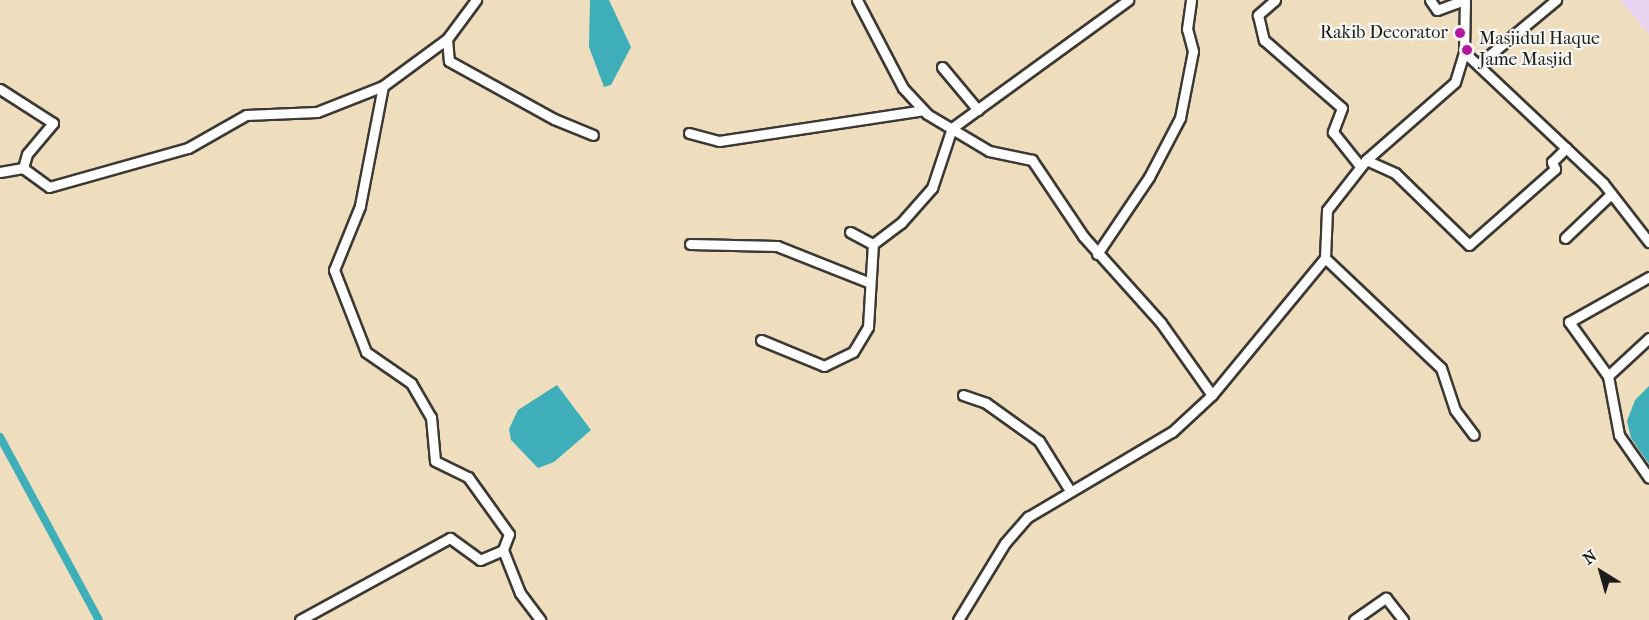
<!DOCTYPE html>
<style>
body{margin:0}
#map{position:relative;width:1649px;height:620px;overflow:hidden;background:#efdebe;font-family:"IM FELL French Canon",serif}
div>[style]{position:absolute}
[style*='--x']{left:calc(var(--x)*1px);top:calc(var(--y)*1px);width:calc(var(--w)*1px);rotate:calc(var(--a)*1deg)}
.built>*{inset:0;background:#e7d2ef}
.water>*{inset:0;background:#3eafb8}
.canal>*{height:8px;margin:-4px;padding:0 4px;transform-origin:4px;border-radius:4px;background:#3eafb8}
.roads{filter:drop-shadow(2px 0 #3c3934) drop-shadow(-2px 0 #3c3934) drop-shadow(0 2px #3c3934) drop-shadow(0 -2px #3c3934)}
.street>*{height:9px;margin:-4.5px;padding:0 4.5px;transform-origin:4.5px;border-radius:4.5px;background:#fff}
.dots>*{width:16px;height:16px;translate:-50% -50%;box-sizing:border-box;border:3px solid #f6f6f2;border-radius:50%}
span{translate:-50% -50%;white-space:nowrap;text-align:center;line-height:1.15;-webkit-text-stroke:4.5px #f6f6f2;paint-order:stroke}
.poi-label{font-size:18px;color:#1c1c1c}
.right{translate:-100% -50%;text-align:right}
.left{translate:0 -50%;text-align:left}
.north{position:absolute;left:1571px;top:542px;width:60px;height:60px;-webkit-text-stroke:4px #f6f6f2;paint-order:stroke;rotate:323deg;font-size:16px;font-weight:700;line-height:24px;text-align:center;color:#1c1c1c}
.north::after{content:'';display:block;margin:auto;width:21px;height:27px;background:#1c1c1c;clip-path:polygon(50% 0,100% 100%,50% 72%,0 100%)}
</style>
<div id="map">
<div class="built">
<div style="clip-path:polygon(1620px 0,1649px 0,1649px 34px)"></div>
</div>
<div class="water">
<div style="clip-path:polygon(590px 0,609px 0,631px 47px,611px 85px,604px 87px,589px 47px)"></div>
<div style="clip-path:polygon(557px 385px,591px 430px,554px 462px,538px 468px,511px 440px,509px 429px,518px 410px)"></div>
<div style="clip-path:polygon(1649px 386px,1649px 464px,1631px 438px,1627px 421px,1635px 400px)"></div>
</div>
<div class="canal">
<div style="--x:0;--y:437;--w:208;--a:61.6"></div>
</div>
<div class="roads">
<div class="street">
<div style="--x:857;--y:0;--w:99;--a:62.4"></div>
<div style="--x:903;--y:88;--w:35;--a:47"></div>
<div style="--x:927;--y:114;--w:72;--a:30.8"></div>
<div style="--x:989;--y:151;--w:44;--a:11.8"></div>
<div style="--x:1032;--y:160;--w:92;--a:56.1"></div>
<div style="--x:1083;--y:236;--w:117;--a:48.1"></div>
<div style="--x:1161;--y:323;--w:88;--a:54.7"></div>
<div style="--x:1275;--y:0;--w:23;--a:139"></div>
<div style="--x:1258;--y:15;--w:26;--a:77"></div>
<div style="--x:1264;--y:40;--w:103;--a:41.1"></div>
<div style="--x:1342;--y:108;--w:26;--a:111"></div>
<div style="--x:1333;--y:132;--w:43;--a:51.5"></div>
<div style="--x:1430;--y:0;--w:12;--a:55"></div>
<div style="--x:1437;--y:10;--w:29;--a:-20"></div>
<div style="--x:447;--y:39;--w:22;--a:85"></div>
<div style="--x:449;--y:61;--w:120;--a:28.9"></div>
<div style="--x:554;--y:119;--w:42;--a:22.3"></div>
<div style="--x:1464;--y:52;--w:191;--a:43.3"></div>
<div style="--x:1603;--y:183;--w:75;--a:52.1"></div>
<div style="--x:1480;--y:63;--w:99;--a:-39.7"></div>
<div style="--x:942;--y:67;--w:56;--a:50.1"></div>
<div style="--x:383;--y:86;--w:122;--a:100.9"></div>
<div style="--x:360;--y:206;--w:69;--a:112.1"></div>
<div style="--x:334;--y:270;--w:88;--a:68.7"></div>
<div style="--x:366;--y:352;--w:55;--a:34.6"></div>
<div style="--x:411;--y:383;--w:39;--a:60"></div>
<div style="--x:431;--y:417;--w:44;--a:84.8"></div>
<div style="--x:435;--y:461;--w:37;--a:26"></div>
<div style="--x:468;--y:477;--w:70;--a:54.3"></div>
<div style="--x:509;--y:534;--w:17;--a:111"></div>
<div style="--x:503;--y:550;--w:46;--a:68.4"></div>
<div style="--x:520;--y:593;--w:34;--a:53"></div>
<div style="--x:0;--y:89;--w:63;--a:32.7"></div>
<div style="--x:53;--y:123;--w:40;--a:130"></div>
<div style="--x:27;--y:154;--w:15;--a:106"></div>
<div style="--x:689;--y:133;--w:31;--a:15"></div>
<div style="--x:719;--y:141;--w:206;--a:-8.6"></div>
<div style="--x:1366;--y:160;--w:118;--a:-41.2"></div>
<div style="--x:1455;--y:82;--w:31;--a:-73"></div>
<div style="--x:1464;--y:52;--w:52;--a:-88.9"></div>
<div style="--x:0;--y:172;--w:23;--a:-10"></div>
<div style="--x:23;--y:168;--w:32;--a:36"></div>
<div style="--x:49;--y:187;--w:144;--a:-15.7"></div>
<div style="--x:188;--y:148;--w:67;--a:-29.6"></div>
<div style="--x:246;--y:115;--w:71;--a:-2.4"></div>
<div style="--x:317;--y:112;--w:71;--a:-21.5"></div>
<div style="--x:383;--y:86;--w:79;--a:-36.3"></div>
<div style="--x:447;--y:39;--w:49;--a:-53.4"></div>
<div style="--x:850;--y:232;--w:26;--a:28"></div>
<div style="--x:873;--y:244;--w:35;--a:-37"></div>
<div style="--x:901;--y:223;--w:47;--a:-48.5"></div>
<div style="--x:932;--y:188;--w:63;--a:-71.6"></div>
<div style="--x:952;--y:128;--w:218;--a:-36"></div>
<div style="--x:1565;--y:238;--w:64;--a:-43.7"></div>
<div style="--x:690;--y:244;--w:87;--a:1.3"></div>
<div style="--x:777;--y:246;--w:98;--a:21.6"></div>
<div style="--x:1097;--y:254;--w:93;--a:-56"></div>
<div style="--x:1149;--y:177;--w:67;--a:-62.3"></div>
<div style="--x:1180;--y:118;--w:68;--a:-79"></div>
<div style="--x:1193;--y:51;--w:23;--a:-105"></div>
<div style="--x:1187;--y:29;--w:29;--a:-82"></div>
<div style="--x:1325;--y:258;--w:48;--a:-87.6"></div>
<div style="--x:1327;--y:210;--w:63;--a:-52"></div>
<div style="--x:1366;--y:160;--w:32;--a:24"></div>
<div style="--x:1395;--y:173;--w:103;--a:44.2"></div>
<div style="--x:1469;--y:245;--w:115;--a:-41.5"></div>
<div style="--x:1555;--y:169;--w:8;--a:-113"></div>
<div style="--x:1552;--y:162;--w:20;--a:-45"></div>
<div style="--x:1649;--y:338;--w:56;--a:137.2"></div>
<div style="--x:1608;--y:376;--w:60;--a:79.4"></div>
<div style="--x:1619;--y:435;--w:52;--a:55.1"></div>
<div style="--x:761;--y:340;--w:68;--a:22.4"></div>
<div style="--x:824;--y:366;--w:32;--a:-26"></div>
<div style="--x:853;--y:352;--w:29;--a:-59"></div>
<div style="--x:868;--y:327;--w:83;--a:-86.6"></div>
<div style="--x:1608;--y:376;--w:67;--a:-125.8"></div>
<div style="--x:1569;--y:322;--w:92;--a:-29.4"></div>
<div style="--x:963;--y:395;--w:24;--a:19"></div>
<div style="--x:986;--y:403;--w:65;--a:35.6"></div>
<div style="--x:1039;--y:441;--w:57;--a:58"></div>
<div style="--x:300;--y:620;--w:171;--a:-28.7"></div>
<div style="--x:450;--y:538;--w:37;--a:36"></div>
<div style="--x:480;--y:560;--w:25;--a:-23"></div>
<div style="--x:958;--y:620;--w:90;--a:-58.6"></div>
<div style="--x:1005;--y:543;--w:35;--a:-49"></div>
<div style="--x:1028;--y:517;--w:167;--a:-30.6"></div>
<div style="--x:1172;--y:432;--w:54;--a:-42.8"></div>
<div style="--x:1212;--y:395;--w:178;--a:-50.5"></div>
<div style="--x:1325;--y:258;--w:160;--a:43.5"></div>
<div style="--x:1441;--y:368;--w:44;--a:71.6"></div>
<div style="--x:1455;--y:410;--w:31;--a:53"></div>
<div style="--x:1354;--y:620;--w:39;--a:-35"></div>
<div style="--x:1386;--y:598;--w:28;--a:52"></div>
</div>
</div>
<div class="dots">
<div style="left:1460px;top:33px;background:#b5179e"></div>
<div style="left:1467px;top:50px;background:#b5179e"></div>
</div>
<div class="poi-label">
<span class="right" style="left:1448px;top:33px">Rakib Decorator</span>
<span class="left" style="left:1479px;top:50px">Masjidul Haque<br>Jame Masjid</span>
</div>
<div class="north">N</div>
</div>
